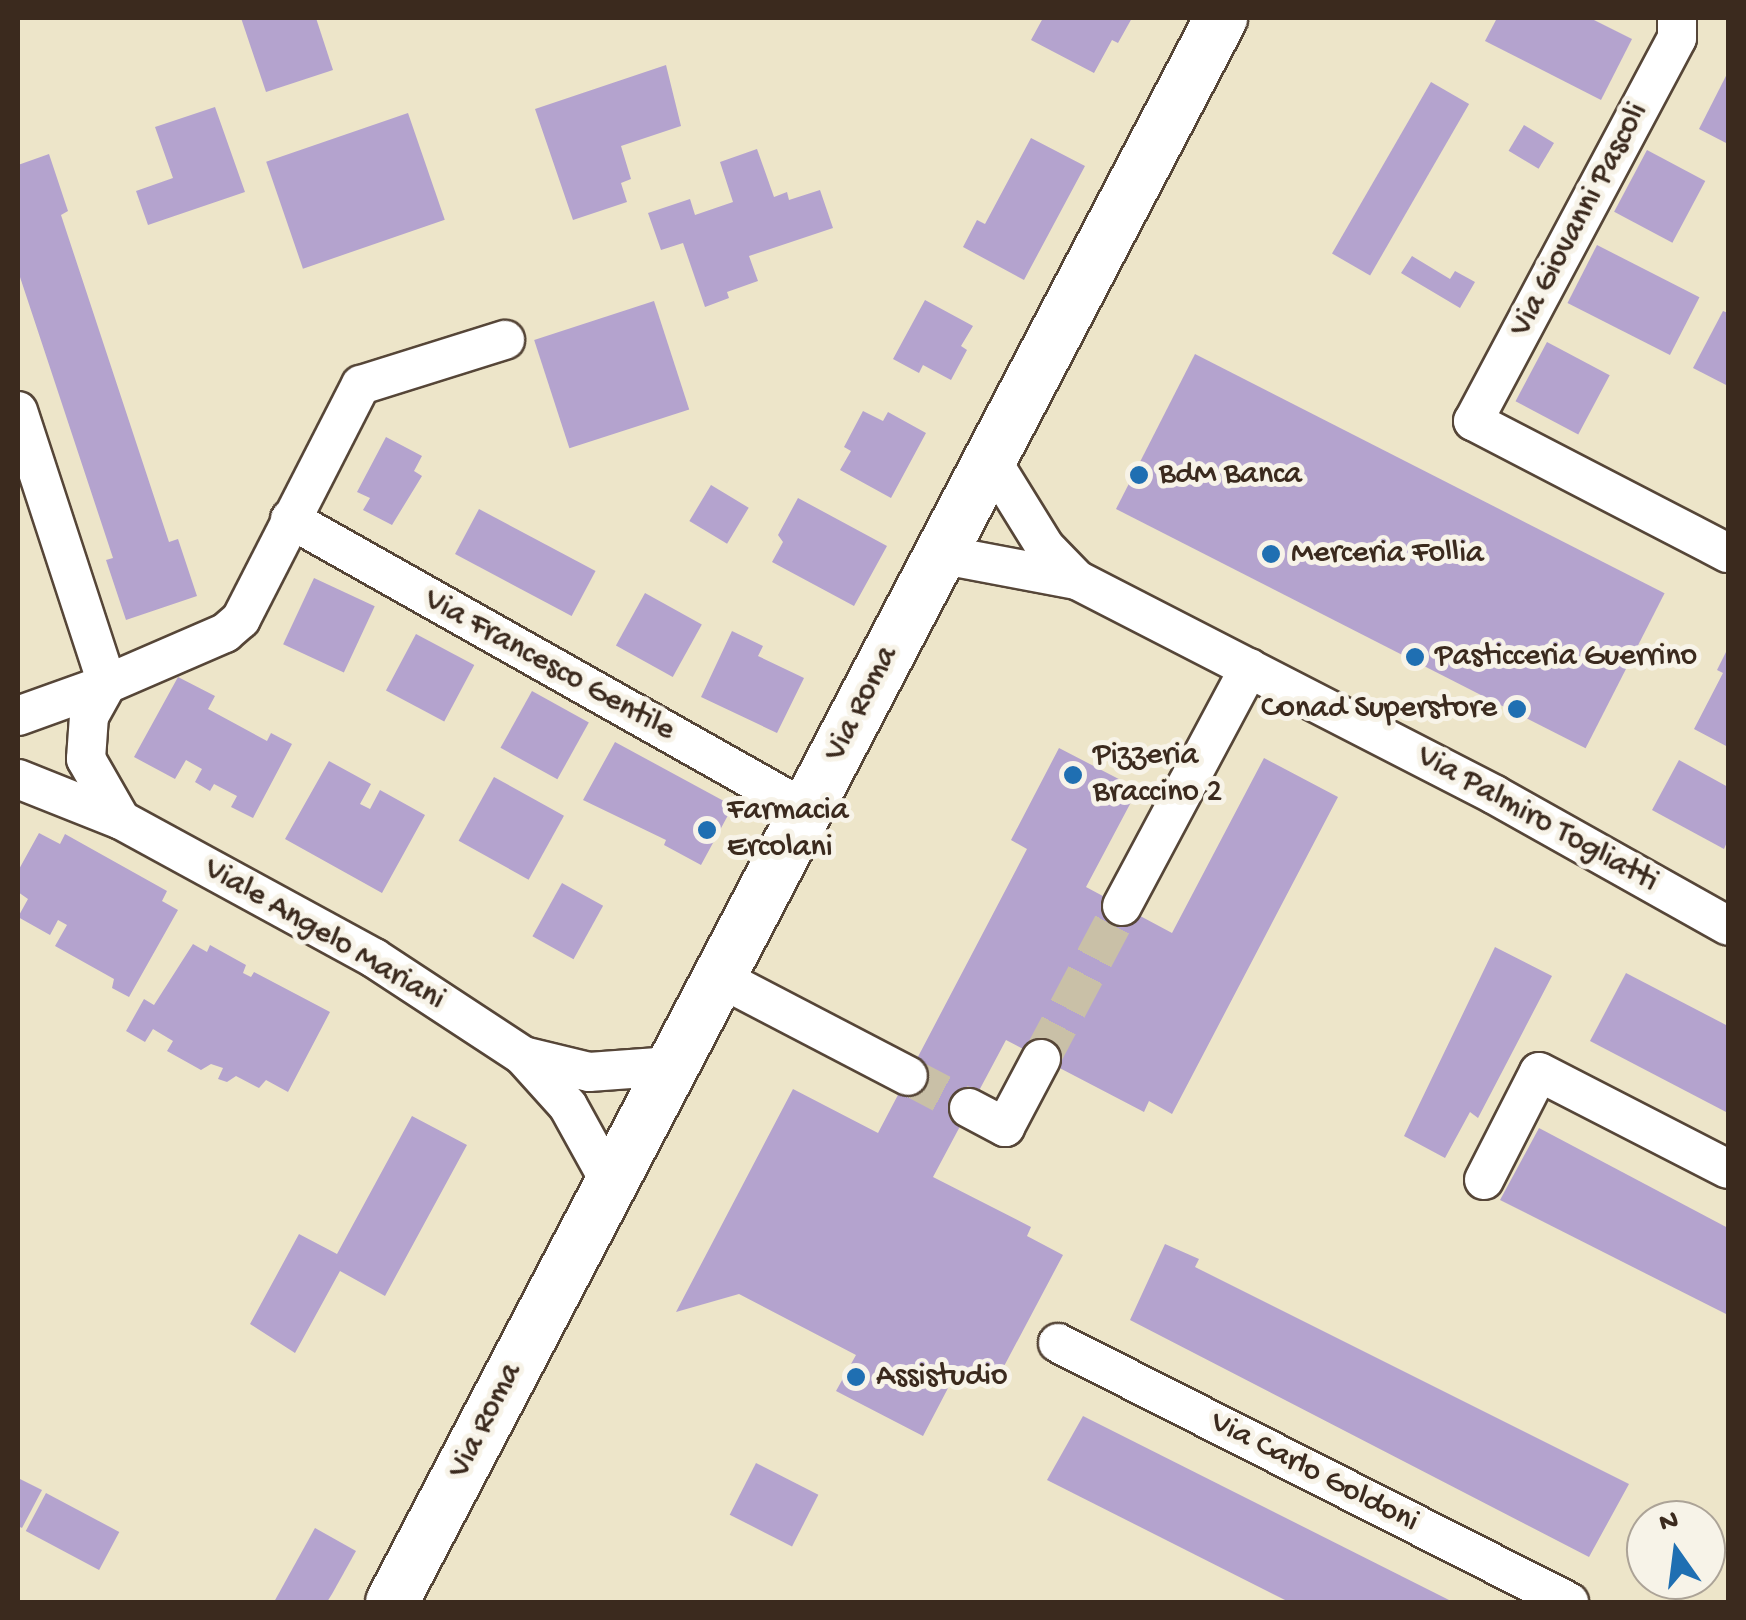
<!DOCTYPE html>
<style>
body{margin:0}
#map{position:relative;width:1746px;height:1620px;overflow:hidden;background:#ede5c9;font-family:"Gochi Hand",sans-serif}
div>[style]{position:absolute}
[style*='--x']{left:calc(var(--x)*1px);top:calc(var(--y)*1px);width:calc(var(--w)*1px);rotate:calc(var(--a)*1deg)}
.building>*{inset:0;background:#b4a3ce;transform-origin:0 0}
.street-tunnel>*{height:38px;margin-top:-19px;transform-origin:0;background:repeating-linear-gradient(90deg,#c9c0a7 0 38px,transparent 0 57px)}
.roads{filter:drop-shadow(2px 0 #564638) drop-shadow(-2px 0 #564638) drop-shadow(0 2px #564638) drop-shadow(0 -2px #564638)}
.street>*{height:38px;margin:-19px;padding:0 19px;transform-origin:19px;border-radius:19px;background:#fff}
.secondary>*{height:52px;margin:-26px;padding:0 26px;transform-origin:26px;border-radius:26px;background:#fff}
.dots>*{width:28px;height:28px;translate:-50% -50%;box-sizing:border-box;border:5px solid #f7f3e8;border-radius:50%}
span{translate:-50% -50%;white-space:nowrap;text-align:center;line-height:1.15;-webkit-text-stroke:10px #f7f3e8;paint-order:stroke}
.street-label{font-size:32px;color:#3b2a1e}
.poi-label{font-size:32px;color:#3b2a1e}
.left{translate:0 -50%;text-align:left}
.right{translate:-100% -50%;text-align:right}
.frame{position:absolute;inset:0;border:20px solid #3b2a1e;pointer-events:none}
.north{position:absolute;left:1626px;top:1500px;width:100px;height:100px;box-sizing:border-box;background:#f7f3e8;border:2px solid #aca397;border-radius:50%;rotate:346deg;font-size:28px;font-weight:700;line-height:40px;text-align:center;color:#3b2a1e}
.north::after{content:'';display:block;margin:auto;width:35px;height:45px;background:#1f6fb2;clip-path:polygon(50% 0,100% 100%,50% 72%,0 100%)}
</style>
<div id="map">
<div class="building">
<div style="clip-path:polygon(241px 18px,316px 18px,333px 70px,266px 92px)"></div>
<div style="clip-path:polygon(1043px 18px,1132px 18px,1118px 43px,1112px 40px,1094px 73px,1031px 40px)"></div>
<div style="clip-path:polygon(1497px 18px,1590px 18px,1632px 39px,1601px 100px,1485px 41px)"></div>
<div style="clip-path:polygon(666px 65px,681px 126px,621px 146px,631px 179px,621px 183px,627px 202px,573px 220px,535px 109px)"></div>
<div style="clip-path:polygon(1728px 72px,1728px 144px,1699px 129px)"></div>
<div style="left:1431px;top:82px;width:44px;height:198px;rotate:30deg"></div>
<div style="clip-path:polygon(215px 107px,245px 192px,148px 225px,136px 191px,173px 178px,155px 127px)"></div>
<div style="left:408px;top:113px;width:113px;height:150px;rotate:71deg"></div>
<div style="left:1524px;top:125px;width:35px;height:30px;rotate:31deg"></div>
<div style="clip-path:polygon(1031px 138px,1085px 166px,1024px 280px,963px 247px,977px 220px,985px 224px)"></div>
<div style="clip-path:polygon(757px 149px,774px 197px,787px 192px,789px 200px,820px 190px,833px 228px,749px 256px,758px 281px,727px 292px,729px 298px,705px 307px,683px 243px,661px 250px,648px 213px,690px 199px,695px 215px,733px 202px,720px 162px)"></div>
<div style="left:1647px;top:150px;width:66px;height:70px;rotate:28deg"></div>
<div style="clip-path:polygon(49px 154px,68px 211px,61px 215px,169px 542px,178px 539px,197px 596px,126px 620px,106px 560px,113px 558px,18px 271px,18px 165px)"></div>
<div style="left:1597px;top:245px;width:115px;height:65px;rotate:27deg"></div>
<div style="clip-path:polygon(1412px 256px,1450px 279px,1455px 271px,1475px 282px,1460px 308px,1401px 273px)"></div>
<div style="clip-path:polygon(925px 300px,973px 326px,961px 346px,967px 350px,951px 380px,923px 365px,919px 373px,893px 359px)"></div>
<div style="left:654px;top:301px;width:114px;height:126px;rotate:72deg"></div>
<div style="clip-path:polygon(1723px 311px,1728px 313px,1728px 386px,1693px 368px)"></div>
<div style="left:1547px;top:342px;width:71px;height:67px;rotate:28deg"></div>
<div style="left:1195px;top:354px;width:527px;height:174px;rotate:27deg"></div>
<div style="clip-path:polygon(863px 411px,883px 421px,888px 412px,926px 433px,891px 498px,840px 470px,851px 451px,844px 447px)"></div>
<div style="clip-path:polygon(386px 437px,422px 456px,414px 471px,422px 476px,392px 525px,363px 510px,370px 498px,357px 492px)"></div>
<div style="left:711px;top:485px;width:44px;height:42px;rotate:31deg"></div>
<div style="clip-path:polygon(798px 498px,887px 546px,854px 606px,772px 562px,783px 542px,778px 535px)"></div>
<div style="left:479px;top:509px;width:132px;height:51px;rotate:28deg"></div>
<div style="left:314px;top:578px;width:67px;height:73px;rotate:25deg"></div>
<div style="left:645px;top:593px;width:65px;height:60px;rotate:29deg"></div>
<div style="clip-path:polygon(732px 631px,763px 646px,758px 656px,804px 678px,777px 733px,701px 697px)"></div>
<div style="left:416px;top:634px;width:66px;height:64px;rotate:28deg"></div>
<div style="clip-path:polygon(1728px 648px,1728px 747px,1694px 729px,1723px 673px,1717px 670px)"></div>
<div style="clip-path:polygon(178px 677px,215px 696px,208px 709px,267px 741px,271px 733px,292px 744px,253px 818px,231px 807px,237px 796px,214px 784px,210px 791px,195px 782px,202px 769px,186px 760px,175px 779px,134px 757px)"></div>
<div style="left:532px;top:691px;width:65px;height:65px;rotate:29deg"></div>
<div style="clip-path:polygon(615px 742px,733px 806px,701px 865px,664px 845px,666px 840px,583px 800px)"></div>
<div style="clip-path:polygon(1059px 748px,1138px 789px,1086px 887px,1172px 933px,1264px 758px,1338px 797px,1172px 1114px,1149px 1101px,1144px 1112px,1006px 1040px,933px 1177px,1031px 1227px,1027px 1236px,1063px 1255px,993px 1387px,958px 1369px,923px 1436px,836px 1391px,856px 1355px,739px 1294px,676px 1312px,793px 1089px,878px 1133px,1027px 849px,1011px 840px)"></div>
<div style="clip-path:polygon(1679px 760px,1728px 787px,1728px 840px,1724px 849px,1652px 810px)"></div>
<div style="clip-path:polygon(329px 761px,371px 784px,360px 804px,370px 809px,380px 790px,425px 815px,382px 893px,285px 839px)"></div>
<div style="left:494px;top:777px;width:80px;height:73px;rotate:29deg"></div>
<div style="clip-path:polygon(39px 833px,60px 844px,65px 834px,167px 891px,162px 901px,178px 910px,129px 997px,112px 988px,114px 979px,55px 946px,67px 925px,58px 920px,50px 935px,18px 917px,28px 899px,18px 892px,18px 871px)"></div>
<div style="left:562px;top:883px;width:47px;height:61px;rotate:29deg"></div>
<div style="clip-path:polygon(193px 944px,207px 952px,210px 945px,246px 965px,243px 973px,251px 977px,254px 972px,330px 1012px,288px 1092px,266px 1080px,259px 1088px,236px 1076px,227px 1082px,218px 1079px,223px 1068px,211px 1064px,201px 1070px,167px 1051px,173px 1041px,153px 1029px,145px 1042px,126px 1031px,144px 999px,154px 1005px)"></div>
<div style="clip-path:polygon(1495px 947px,1552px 976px,1478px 1118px,1470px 1112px,1445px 1158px,1404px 1136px)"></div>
<div style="clip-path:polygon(1626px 973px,1728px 1026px,1728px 1113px,1590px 1041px)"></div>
<div style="clip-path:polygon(412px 1116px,467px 1145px,385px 1296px,340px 1271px,295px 1353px,250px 1324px,299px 1234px,337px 1254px)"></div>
<div style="clip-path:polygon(1539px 1128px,1728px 1228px,1728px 1315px,1500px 1200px)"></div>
<div style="clip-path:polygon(1165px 1244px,1199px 1259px,1195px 1267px,1629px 1484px,1589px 1557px,1130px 1320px)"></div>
<div style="clip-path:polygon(1083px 1416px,1453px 1602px,1289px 1602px,1047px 1480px)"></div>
<div style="left:756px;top:1463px;width:70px;height:58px;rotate:27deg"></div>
<div style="clip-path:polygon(18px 1478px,42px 1490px,22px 1528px,18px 1526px)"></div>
<div style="left:46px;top:1493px;width:83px;height:43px;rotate:28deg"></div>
<div style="clip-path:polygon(315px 1528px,356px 1551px,332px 1594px,327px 1602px,274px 1602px)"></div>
</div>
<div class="street-tunnel">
<div style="--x:1041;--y:1059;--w:173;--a:-62.1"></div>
<div style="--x:908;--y:1076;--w:69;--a:27.7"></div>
</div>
<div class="roads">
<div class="street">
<div style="--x:1677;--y:18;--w:20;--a:90"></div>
<div style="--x:1677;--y:38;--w:434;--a:118"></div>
<div style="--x:1473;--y:421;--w:287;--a:27.4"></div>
<div style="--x:18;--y:411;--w:287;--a:71.9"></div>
<div style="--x:990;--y:458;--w:105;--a:58.3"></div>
<div style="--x:1045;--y:547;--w:46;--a:45.9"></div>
<div style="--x:290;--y:519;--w:595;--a:29.41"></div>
<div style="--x:939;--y:554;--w:140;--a:10.7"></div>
<div style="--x:1077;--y:580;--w:470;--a:27.2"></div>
<div style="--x:1495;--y:795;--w:267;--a:29.3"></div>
<div style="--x:107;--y:684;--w:37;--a:119"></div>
<div style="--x:89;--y:716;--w:43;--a:94"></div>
<div style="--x:86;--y:759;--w:70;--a:60.2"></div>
<div style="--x:18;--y:716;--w:95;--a:-19.8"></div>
<div style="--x:107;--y:684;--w:129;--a:-23.4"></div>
<div style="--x:225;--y:633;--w:21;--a:-41"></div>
<div style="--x:241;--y:619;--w:263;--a:-62.9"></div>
<div style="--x:361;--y:385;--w:151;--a:-17.4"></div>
<div style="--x:18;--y:779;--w:111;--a:21.7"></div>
<div style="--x:121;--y:820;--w:288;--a:28.6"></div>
<div style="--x:374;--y:958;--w:178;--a:33.3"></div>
<div style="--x:523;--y:1056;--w:67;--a:48"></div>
<div style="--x:568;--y:1106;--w:87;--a:61.1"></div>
<div style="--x:1122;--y:906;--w:270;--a:-61.9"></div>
<div style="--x:718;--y:977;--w:214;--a:27.5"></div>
<div style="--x:523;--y:1056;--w:68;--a:13.6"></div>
<div style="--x:589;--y:1072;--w:83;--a:-4.1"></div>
<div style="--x:969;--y:1108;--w:41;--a:27.8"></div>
<div style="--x:1005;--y:1127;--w:77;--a:-62.1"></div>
<div style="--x:1484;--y:1180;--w:121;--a:-63"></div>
<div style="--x:1539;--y:1072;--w:212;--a:27.2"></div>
<div style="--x:1058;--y:1343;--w:573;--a:26.88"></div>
</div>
<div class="secondary">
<div style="--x:392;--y:1602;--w:1788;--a:-62.37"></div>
</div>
</div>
<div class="dots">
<div style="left:1139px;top:475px;background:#1f6fb2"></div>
<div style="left:1271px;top:554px;background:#1f6fb2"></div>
<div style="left:1415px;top:657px;background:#1f6fb2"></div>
<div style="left:1517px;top:709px;background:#1f6fb2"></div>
<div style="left:1073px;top:775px;background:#1f6fb2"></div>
<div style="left:707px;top:830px;background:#1f6fb2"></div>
<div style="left:856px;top:1377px;background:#1f6fb2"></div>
</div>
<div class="street-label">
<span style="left:1580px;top:220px;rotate:-62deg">Via Giovanni Pascoli</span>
<span style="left:549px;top:666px;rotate:29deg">Via Francesco Gentile</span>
<span style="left:862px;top:704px;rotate:-63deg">Via Roma</span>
<span style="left:1537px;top:820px;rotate:29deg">Via Palmiro Togliatti</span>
<span style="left:324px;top:935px;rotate:30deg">Viale Angelo Mariani</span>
<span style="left:486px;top:1421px;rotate:-63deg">Via Roma</span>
<span style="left:1314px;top:1473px;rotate:27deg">Via Carlo Goldoni</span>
</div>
<div class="poi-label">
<span class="left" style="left:1159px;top:475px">BdM Banca</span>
<span class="left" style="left:1291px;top:554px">Merceria Follia</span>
<span class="left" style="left:1435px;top:657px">Pasticceria Guerrino</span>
<span class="right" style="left:1497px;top:709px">Conad Superstore</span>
<span class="left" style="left:1093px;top:775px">Pizzeria<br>Braccino 2</span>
<span class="left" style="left:727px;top:830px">Farmacia<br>Ercolani</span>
<span class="left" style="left:876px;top:1377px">Assistudio</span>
</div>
<div class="frame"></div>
<div class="north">N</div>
</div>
